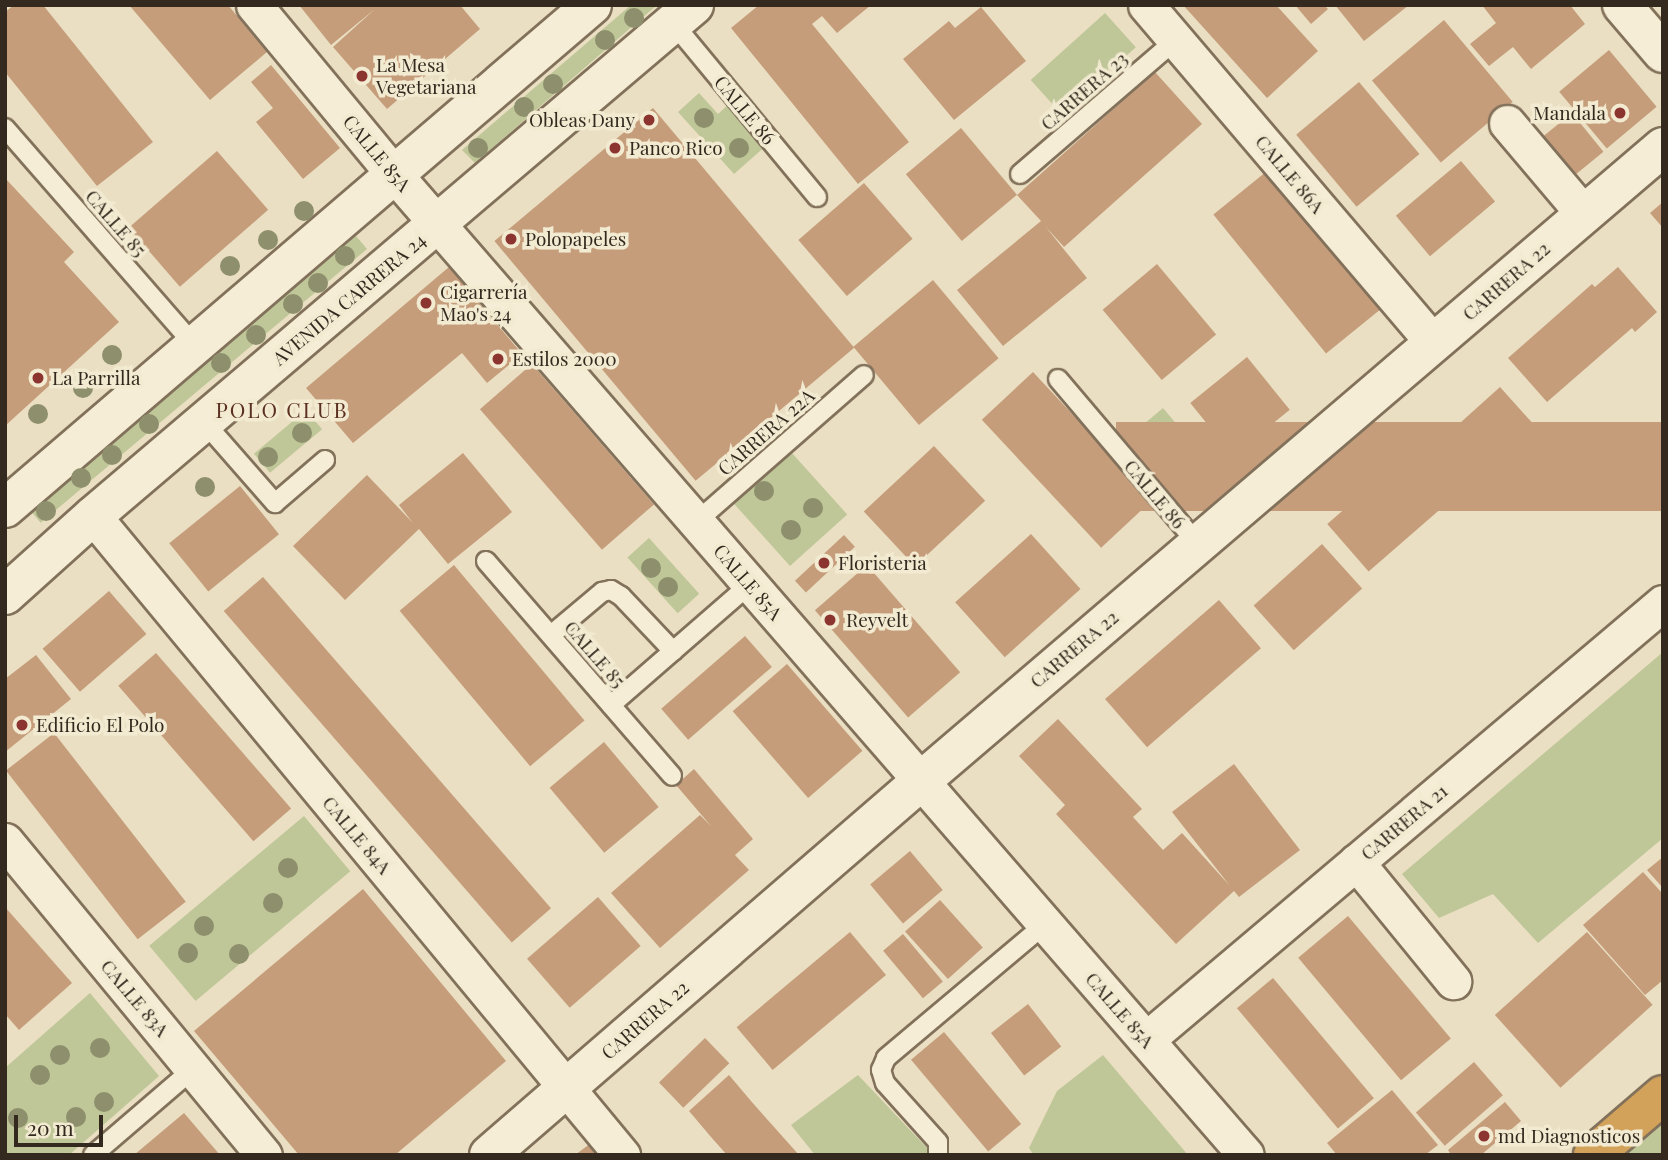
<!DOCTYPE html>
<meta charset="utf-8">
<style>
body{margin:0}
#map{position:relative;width:1668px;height:1160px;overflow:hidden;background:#eadfc2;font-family:"Playfair Display",serif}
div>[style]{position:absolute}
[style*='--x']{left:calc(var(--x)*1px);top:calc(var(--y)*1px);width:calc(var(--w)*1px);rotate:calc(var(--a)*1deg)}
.green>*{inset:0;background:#bfc698;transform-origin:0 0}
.building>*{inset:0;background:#c59d7b;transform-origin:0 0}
.roads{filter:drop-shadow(2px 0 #82715b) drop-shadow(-2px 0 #82715b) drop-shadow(0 2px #82715b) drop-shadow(0 -2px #82715b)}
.lane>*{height:18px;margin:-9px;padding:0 9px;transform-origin:9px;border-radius:9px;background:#f5edd5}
.street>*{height:35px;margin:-17.5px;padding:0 17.5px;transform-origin:17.5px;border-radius:17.5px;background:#f5edd5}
.secondary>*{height:38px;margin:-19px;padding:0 19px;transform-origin:19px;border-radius:19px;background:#f5edd5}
.highway>*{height:38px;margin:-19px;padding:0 19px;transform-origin:19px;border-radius:19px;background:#d2a25a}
.trees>*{width:20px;height:20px;margin:-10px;border-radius:50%;background:#8e8f6c}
.dots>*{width:19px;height:19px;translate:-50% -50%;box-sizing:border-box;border:4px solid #f2ead1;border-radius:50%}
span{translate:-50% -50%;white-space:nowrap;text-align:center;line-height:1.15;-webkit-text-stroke:7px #f2ead1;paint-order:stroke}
.poi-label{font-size:19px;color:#33291e}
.left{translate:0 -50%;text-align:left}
.right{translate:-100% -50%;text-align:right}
.street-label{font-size:19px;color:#33291e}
.neighbourhood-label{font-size:21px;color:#5c3021;letter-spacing:2px}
.frame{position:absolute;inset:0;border:7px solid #33291e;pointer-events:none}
.scale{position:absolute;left:14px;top:1115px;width:89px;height:32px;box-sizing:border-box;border:4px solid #33291e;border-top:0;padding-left:9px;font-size:21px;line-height:24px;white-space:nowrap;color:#33291e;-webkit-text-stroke:5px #f2ead1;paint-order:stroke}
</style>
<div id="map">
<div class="green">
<div style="clip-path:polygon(631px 5px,657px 5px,475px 163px,462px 150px)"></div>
<div style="left:1105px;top:13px;width:46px;height:100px;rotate:48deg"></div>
<div style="clip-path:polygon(699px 93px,718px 114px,731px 102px,768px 144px,734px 174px,678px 112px)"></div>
<div style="left:356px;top:236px;width:17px;height:426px;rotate:50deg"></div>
<div style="left:1163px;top:408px;width:75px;height:59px;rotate:50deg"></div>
<div style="left:306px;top:410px;width:25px;height:68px;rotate:50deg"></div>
<div style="left:791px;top:452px;width:84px;height:77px;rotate:48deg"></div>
<div style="left:649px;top:538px;width:75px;height:29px;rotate:48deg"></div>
<div style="clip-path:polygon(1663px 652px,1663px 838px,1538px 943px,1493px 894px,1439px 918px,1402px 874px)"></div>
<div style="left:304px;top:816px;width:72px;height:202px;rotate:50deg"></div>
<div style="clip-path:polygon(90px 993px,159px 1076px,69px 1155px,5px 1155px,5px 1068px)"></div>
<div style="clip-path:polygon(1103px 1055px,1188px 1155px,1034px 1155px,1029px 1148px,1057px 1091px)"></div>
<div style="clip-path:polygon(858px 1075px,928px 1149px,928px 1155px,815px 1155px,791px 1125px)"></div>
<div style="clip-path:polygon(1663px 1118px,1663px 1155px,1620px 1155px)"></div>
</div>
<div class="building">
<div style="clip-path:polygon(14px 5px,43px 5px,153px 142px,97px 186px,5px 72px,5px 12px)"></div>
<div style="clip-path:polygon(129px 5px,228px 5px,267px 52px,210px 100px)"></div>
<div style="clip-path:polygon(299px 5px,460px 5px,480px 29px,387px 109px,333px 47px,375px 9px,331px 45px)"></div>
<div style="clip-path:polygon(759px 5px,871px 5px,837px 33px,822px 16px,812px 24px,909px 142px,858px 184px,731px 28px)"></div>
<div style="clip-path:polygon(1183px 5px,1276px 5px,1318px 51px,1267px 98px)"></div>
<div style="clip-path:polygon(1295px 5px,1324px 5px,1328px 9px,1311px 24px)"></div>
<div style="clip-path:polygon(1335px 5px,1409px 5px,1364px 41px)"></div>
<div style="clip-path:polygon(1482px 5px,1570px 5px,1585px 24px,1531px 69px,1513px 47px,1489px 66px,1470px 44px,1496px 23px)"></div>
<div style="clip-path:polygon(981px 7px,1026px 61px,954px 120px,903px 59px,949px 21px,955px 28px)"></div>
<div style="left:1444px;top:20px;width:107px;height:94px;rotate:50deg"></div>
<div style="left:1609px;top:50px;width:74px;height:65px;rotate:50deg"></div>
<div style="clip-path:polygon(271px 65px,340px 148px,303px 179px,256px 122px,273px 108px,251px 82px)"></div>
<div style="clip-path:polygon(1155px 72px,1202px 124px,1064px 247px,1045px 226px,1087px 278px,1003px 346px,957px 290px,1041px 221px,1017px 195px)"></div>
<div style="left:1359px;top:82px;width:94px;height:82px;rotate:50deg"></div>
<div style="left:653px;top:108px;width:313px;height:207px;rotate:50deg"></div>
<div style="left:1572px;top:113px;width:50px;height:39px;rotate:51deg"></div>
<div style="left:961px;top:128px;width:87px;height:72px;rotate:50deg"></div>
<div style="left:217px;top:151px;width:78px;height:117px;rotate:49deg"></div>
<div style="left:1461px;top:161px;width:53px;height:85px;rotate:50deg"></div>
<div style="left:1267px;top:171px;width:179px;height:69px;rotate:51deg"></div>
<div style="clip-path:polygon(5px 178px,74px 252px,64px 262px,119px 322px,5px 426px)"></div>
<div style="left:864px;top:183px;width:74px;height:87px;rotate:49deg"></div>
<div style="clip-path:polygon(1663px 202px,1663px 228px,1650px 213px)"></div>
<div style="left:1157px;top:264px;width:92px;height:71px;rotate:50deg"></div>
<div style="clip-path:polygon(449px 267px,522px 354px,487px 383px,462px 353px,353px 443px,306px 388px)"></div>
<div style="clip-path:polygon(1618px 267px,1657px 312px,1635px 332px,1632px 328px,1547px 402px,1508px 358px,1592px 284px,1595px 287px)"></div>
<div style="left:933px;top:280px;width:102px;height:104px;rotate:50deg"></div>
<div style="left:1247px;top:357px;width:68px;height:73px;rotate:51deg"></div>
<div style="left:532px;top:364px;width:186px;height:69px;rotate:49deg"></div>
<div style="left:1033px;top:372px;width:175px;height:70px;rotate:47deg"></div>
<div style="left:1500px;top:387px;width:57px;height:95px;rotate:48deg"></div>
<div style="left:1663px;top:422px;width:89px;height:547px;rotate:90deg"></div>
<div style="left:934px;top:446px;width:75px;height:96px;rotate:47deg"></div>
<div style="clip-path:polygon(463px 453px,512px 512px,448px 564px,419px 529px,345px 600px,293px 546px,367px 475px,413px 523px,399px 505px)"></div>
<div style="left:1402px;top:459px;width:63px;height:99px;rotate:49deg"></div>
<div style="left:240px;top:486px;width:62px;height:91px;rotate:51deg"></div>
<div style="left:1031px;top:534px;width:74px;height:102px;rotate:48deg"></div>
<div style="left:844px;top:535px;width:16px;height:67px;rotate:47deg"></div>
<div style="left:1322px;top:544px;width:60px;height:92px;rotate:48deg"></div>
<div style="left:454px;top:565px;width:203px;height:71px;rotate:50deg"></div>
<div style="left:867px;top:565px;width:142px;height:69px;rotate:49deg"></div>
<div style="left:263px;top:577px;width:439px;height:52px;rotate:49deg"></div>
<div style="left:109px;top:591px;width:57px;height:88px;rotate:49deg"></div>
<div style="left:1219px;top:600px;width:64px;height:151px;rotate:49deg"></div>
<div style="left:745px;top:636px;width:41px;height:111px;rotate:49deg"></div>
<div style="left:156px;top:653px;width:206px;height:50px;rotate:49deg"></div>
<div style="clip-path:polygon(36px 655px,71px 699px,5px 752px,5px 679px)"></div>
<div style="left:787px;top:664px;width:115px;height:72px;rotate:49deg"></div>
<div style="clip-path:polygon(1058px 719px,1142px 809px,1133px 817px,1163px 850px,1182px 833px,1230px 886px,1172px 812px,1234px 764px,1300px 850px,1239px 897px,1234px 891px,1176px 944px,1056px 814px,1065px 805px,1019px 756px)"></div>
<div style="left:54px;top:733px;width:214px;height:61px;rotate:52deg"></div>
<div style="left:604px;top:742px;width:85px;height:71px;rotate:50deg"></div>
<div style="clip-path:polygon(694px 769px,753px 839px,735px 855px,749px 870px,660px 948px,611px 893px,700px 815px,711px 826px,676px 785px)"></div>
<div style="left:910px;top:851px;width:51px;height:52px;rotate:50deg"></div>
<div style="clip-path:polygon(1663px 857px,1663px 888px,1647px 870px)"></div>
<div style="clip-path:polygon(1643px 872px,1663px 894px,1663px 980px,1645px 995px,1583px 925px)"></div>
<div style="clip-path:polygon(363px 889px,506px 1061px,395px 1155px,299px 1155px,194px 1031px)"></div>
<div style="left:598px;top:897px;width:65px;height:94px;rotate:49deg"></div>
<div style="left:940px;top:900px;width:64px;height:47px;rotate:48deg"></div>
<div style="clip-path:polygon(5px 907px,72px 983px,19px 1030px,5px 1014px)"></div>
<div style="left:1348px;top:916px;width:160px;height:65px;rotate:50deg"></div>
<div style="left:850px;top:932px;width:56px;height:148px;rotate:50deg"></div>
<div style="left:1587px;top:932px;width:98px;height:124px;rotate:48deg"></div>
<div style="left:903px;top:934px;width:62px;height:26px;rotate:50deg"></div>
<div style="left:1273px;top:978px;width:157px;height:47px;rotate:50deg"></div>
<div style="left:1028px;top:1004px;width:54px;height:47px;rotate:52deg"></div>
<div style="left:944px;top:1032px;width:120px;height:43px;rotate:50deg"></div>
<div style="left:705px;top:1038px;width:35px;height:64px;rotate:46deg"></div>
<div style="left:1474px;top:1062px;width:44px;height:77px;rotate:49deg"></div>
<div style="clip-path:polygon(729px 1075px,751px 1101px,799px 1155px,727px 1155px,711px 1137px,689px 1111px)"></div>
<div style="clip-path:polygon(1392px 1090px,1438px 1145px,1425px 1155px,1337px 1155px,1327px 1143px)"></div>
<div style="clip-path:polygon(1505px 1102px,1521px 1121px,1481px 1155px,1451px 1155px,1448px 1150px)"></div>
<div style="clip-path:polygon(184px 1113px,220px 1155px,134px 1155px)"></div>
<div style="clip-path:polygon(599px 1137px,611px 1155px,575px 1155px)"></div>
</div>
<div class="roads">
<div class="lane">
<div style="--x:673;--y:23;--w:226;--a:50.4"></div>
<div style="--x:5;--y:128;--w:289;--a:48.9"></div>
<div style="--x:1020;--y:174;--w:206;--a:-40.7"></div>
<div style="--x:1058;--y:379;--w:216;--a:49.7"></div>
<div style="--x:204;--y:422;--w:108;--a:48.8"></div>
<div style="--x:275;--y:503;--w:66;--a:-40.7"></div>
<div style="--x:696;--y:522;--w:223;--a:-41.2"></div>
<div style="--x:486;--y:561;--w:284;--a:49.1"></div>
<div style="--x:551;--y:635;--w:67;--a:-40.1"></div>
<div style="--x:602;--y:592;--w:9;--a:-13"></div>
<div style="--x:611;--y:590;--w:12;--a:31"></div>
<div style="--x:621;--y:596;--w:76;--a:46.6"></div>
<div style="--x:611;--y:705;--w:184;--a:-41"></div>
<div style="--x:93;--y:1155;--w:132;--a:-40.7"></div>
<div style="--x:938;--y:1155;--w:13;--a:-90"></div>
<div style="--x:938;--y:1142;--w:79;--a:-131.9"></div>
<div style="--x:885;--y:1083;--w:14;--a:-107"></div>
<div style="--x:881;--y:1070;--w:13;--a:-67"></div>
<div style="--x:886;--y:1058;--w:208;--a:-40.1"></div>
</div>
<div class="street">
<div style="--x:254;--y:5;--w:219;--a:50.4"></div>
<div style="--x:394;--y:174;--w:1299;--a:49.03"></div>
<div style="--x:1146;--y:5;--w:444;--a:49.6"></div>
<div style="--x:1507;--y:123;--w:119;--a:49.8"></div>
<div style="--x:93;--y:516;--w:830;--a:50.38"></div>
<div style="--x:5;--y:841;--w:407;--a:50.5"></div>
<div style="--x:1356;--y:862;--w:154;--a:50.8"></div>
<div style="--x:1146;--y:1040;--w:677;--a:-40.21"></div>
</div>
<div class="secondary">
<div style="--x:1622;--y:5;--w:63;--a:49.5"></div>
<div style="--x:5;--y:508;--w:773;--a:-40.59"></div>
<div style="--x:5;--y:595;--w:118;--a:-41.9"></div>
<div style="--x:93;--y:516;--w:789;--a:-40.37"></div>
<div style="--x:489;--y:1155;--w:571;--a:-40.88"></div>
<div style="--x:921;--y:781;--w:976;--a:-40.51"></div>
</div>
<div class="highway">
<div style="--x:1593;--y:1155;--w:92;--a:-40.6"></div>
</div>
</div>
<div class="trees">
<div style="left:634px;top:18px"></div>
<div style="left:605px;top:40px"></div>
<div style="left:553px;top:84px"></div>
<div style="left:524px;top:107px"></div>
<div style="left:704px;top:118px"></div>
<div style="left:478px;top:148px"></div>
<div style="left:739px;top:148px"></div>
<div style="left:304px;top:211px"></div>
<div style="left:268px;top:240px"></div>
<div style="left:345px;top:256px"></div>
<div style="left:230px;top:266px"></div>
<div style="left:318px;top:283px"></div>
<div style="left:293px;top:304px"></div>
<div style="left:256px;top:335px"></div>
<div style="left:112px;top:355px"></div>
<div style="left:221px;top:363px"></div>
<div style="left:83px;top:388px"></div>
<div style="left:38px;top:414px"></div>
<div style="left:149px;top:424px"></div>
<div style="left:302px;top:433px"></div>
<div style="left:112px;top:455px"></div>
<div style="left:268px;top:457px"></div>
<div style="left:81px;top:478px"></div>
<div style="left:205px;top:487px"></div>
<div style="left:764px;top:491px"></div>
<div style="left:813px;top:508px"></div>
<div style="left:46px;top:511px"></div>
<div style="left:791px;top:530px"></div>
<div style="left:651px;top:568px"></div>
<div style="left:668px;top:587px"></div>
<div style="left:288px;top:868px"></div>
<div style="left:273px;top:903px"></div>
<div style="left:204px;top:926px"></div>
<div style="left:188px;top:953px"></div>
<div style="left:239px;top:954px"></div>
<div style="left:100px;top:1048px"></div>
<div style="left:60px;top:1055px"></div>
<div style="left:40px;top:1075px"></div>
<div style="left:104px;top:1102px"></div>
<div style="left:76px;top:1117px"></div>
<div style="left:18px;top:1118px"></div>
</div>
<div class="dots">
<div style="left:362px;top:76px;background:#8c3430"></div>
<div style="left:1620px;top:113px;background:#8c3430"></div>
<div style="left:649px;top:120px;background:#8c3430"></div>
<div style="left:615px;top:148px;background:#8c3430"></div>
<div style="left:511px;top:239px;background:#8c3430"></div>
<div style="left:426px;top:303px;background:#8c3430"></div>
<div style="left:498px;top:359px;background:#8c3430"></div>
<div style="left:38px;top:378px;background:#8c3430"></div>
<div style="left:824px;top:563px;background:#8c3430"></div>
<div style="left:830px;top:620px;background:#8c3430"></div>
<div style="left:22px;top:725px;background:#8c3430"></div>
<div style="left:1484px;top:1136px;background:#8c3430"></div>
</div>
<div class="poi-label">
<span class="left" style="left:376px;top:76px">La Mesa<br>Vegetariana</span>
<span class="right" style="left:1606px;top:113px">Mandala</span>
<span class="right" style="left:635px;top:120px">Obleas Dany</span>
<span class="left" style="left:629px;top:148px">Panco Rico</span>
<span class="left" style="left:525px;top:239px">Polopapeles</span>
<span class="left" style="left:440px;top:303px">Cigarrería<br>Mao's 24</span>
<span class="left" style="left:512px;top:359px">Estilos 2000</span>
<span class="left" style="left:52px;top:378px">La Parrilla</span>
<span class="left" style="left:838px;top:563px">Floristeria</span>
<span class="left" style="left:846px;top:620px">Reyvelt</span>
<span class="left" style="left:36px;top:725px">Edificio El Polo</span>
<span class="left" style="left:1498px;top:1136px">md Diagnosticos</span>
</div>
<div class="street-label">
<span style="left:1084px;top:91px;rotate:-41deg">CARRERA 23</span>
<span style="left:745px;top:110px;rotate:50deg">CALLE 86</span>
<span style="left:377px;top:153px;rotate:50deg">CALLE 85A</span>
<span style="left:1290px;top:174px;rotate:50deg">CALLE 86A</span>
<span style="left:116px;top:223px;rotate:49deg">CALLE 85</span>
<span style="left:1506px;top:281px;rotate:-41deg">CARRERA 22</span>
<span style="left:349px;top:299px;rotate:-40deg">AVENIDA CARRERA 24</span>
<span style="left:766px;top:432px;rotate:-41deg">CARRERA 22A</span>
<span style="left:1155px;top:494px;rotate:50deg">CALLE 86</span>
<span style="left:748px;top:582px;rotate:49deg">CALLE 85A</span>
<span style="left:1074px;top:649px;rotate:-40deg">CARRERA 22</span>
<span style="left:595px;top:654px;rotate:49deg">CALLE 85</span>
<span style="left:1404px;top:822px;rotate:-40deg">CARRERA 21</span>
<span style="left:357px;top:835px;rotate:50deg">CALLE 84A</span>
<span style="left:135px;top:998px;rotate:50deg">CALLE 83A</span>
<span style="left:1120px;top:1010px;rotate:49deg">CALLE 85A</span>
<span style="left:645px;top:1020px;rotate:-41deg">CARRERA 22</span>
</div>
<div class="neighbourhood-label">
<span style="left:282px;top:409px">POLO CLUB</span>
</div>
<div class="frame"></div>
<div class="scale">20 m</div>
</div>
